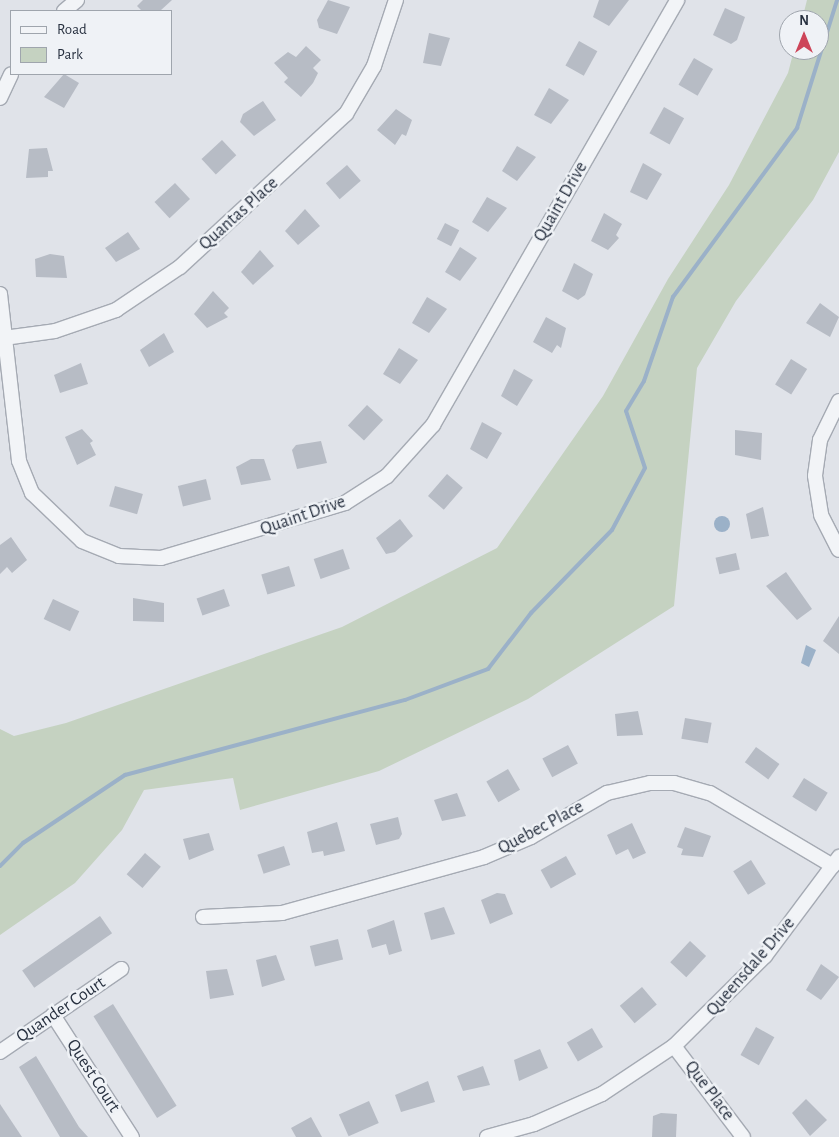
<!DOCTYPE html>
<style>
body{margin:0}
#map{position:relative;width:839px;height:1137px;overflow:hidden;background:#e0e3e9;font-family:"Alegreya Sans",sans-serif}
div>[style]{position:absolute}
[style*='--x']{left:calc(var(--x)*1px);top:calc(var(--y)*1px);width:calc(var(--w)*1px);rotate:calc(var(--a)*1deg)}
.green>*{inset:0;background:#c5d2c1}
.water>*{inset:0;background:#9bb1c8}
.round{border-radius:50%}
.stream>*{height:4px;margin:-2px;padding:0 2px;transform-origin:2px;border-radius:2px;background:#9bb1c8}
.building>*{inset:0;background:#b7bcc5;transform-origin:0 0}
.roads{filter:drop-shadow(1px 0 #a5aab3) drop-shadow(-1px 0 #a5aab3) drop-shadow(0 1px #a5aab3) drop-shadow(0 -1px #a5aab3)}
.minor>*{height:14px;margin:-7px;padding:0 7px;transform-origin:7px;border-radius:7px;background:#f2f4f7}
span{translate:-50% -50%;white-space:nowrap;text-align:center;line-height:1.15;-webkit-text-stroke:5px #eff2f6;paint-order:stroke}
.street-label{font-size:18px;color:#283140}
.legend{position:absolute;left:10px;top:10px;width:162px;height:65px;box-sizing:border-box;background:#eff2f6;border:1px solid #9fa5ad;margin:0;padding:6px 9px;list-style:none;font-size:15px;color:#283140}
.legend li{display:flex;align-items:center;gap:10px;height:25px}
.legend b{width:25px;border:1px solid #9fa5ad}
.north{position:absolute;left:779px;top:10px;width:50px;height:50px;box-sizing:border-box;background:#eff2f6;border:1px solid #9fa5ad;border-radius:50%;rotate:0deg;font-size:14px;font-weight:700;line-height:20px;text-align:center;color:#283140}
.north::after{content:'';display:block;margin:auto;width:18px;height:22px;background:#cd4559;clip-path:polygon(50% 0,100% 100%,50% 72%,0 100%)}
</style>
<div id="map">
<div class="green">
<div style="clip-path:polygon(807px 0,839px 0,839px 152px,813px 200px,736px 301px,697px 368px,674px 606px,528px 699px,379px 771px,240px 810px,233px 778px,144px 790px,122px 830px,75px 883px,0 935px,0 729px,14px 736px,66px 723px,342px 627px,497px 548px,603px 396px,668px 279px,729px 185px,788px 73px,794px 50px,819px 50px,819px 20px,802px 20px)"></div>
</div>
<div class="water">
<div class="round" style="left:714px;top:516px;width:16px;height:16px"></div>
<div style="clip-path:polygon(806px 645px,816px 650px,809px 667px,801px 663px)"></div>
</div>
<div class="stream">
<div style="--x:0;--y:866;--w:33;--a:-45"></div>
<div style="--x:23;--y:843;--w:123;--a:-33.7"></div>
<div style="--x:125;--y:775;--w:290;--a:-15"></div>
<div style="--x:405;--y:700;--w:89;--a:-20.5"></div>
<div style="--x:488;--y:669;--w:71;--a:-52.5"></div>
<div style="--x:531;--y:613;--w:116;--a:-45.7"></div>
<div style="--x:612;--y:530;--w:70;--a:-62"></div>
<div style="--x:645;--y:468;--w:60;--a:-108.4"></div>
<div style="--x:626;--y:411;--w:35;--a:-59"></div>
<div style="--x:644;--y:381;--w:89;--a:-71"></div>
<div style="--x:673;--y:297;--w:210;--a:-53.7"></div>
<div style="--x:797;--y:128;--w:134;--a:-72.6"></div>
</div>
<div class="building">
<div style="clip-path:polygon(143px 0,172px 0,160px 11px,142px 11px,137px 6px)"></div>
<div style="clip-path:polygon(328px 0,350px 7px,337px 34px,319px 28px,317px 20px)"></div>
<div style="clip-path:polygon(599px 0,629px 0,609px 26px,593px 17px)"></div>
<div style="clip-path:polygon(725px 8px,745px 17px,737px 40px,731px 44px,713px 35px)"></div>
<div style="clip-path:polygon(429px 33px,450px 38px,441px 66px,423px 63px)"></div>
<div style="left:579px;top:41px;width:21px;height:28px;rotate:29deg"></div>
<div style="clip-path:polygon(306px 46px,321px 60px,313px 68px,318px 73px,313px 83px,301px 97px,284px 82px,288px 78px,274px 63px,288px 52px,296px 57px)"></div>
<div style="left:694px;top:58px;width:22px;height:31px;rotate:30deg"></div>
<div style="clip-path:polygon(64px 74px,79px 83px,64px 108px,44px 97px)"></div>
<div style="clip-path:polygon(549px 88px,569px 100px,551px 124px,534px 115px)"></div>
<div style="clip-path:polygon(263px 101px,276px 120px,254px 136px,240px 122px,243px 114px)"></div>
<div style="left:664px;top:107px;width:23px;height:30px;rotate:29deg"></div>
<div style="clip-path:polygon(396px 109px,412px 120px,406px 136px,402px 134px,395px 145px,377px 130px)"></div>
<div style="left:222px;top:140px;width:21px;height:28px;rotate:47deg"></div>
<div style="clip-path:polygon(517px 146px,536px 157px,517px 181px,502px 171px)"></div>
<div style="clip-path:polygon(47px 148px,53px 171px,48px 171px,48px 177px,26px 178px,29px 149px)"></div>
<div style="clip-path:polygon(643px 163px,662px 174px,647px 200px,630px 192px)"></div>
<div style="left:347px;top:165px;width:21px;height:28px;rotate:49deg"></div>
<div style="left:175px;top:183px;width:22px;height:28px;rotate:47deg"></div>
<div style="clip-path:polygon(487px 197px,507px 208px,488px 232px,472px 222px)"></div>
<div style="clip-path:polygon(305px 209px,320px 226px,298px 245px,285px 231px)"></div>
<div style="clip-path:polygon(604px 213px,622px 224px,616px 235px,619px 238px,608px 250px,591px 241px)"></div>
<div style="left:445px;top:223px;width:16px;height:18px;rotate:27deg"></div>
<div style="clip-path:polygon(128px 232px,140px 249px,116px 262px,105px 248px)"></div>
<div style="clip-path:polygon(460px 247px,477px 258px,460px 281px,445px 272px)"></div>
<div style="clip-path:polygon(260px 250px,274px 266px,253px 285px,241px 272px)"></div>
<div style="clip-path:polygon(50px 254px,64px 256px,67px 278px,36px 277px,35px 259px)"></div>
<div style="clip-path:polygon(574px 263px,593px 274px,585px 295px,578px 300px,562px 291px)"></div>
<div style="clip-path:polygon(213px 291px,229px 308px,224px 313px,228px 317px,207px 328px,194px 314px)"></div>
<div style="clip-path:polygon(427px 297px,447px 309px,429px 333px,412px 323px)"></div>
<div style="clip-path:polygon(820px 303px,839px 317px,830px 337px,806px 323px)"></div>
<div style="clip-path:polygon(546px 317px,566px 328px,561px 348px,557px 345px,552px 353px,533px 342px)"></div>
<div style="clip-path:polygon(164px 333px,174px 352px,149px 367px,140px 350px)"></div>
<div style="clip-path:polygon(399px 348px,418px 360px,400px 384px,383px 374px)"></div>
<div style="left:791px;top:359px;width:19px;height:30px;rotate:32deg"></div>
<div style="clip-path:polygon(81px 363px,88px 384px,60px 393px,54px 375px)"></div>
<div style="clip-path:polygon(514px 369px,533px 380px,517px 406px,501px 396px)"></div>
<div style="left:367px;top:405px;width:22px;height:28px;rotate:43deg"></div>
<div style="clip-path:polygon(482px 422px,502px 433px,487px 459px,470px 449px)"></div>
<div style="clip-path:polygon(82px 429px,93px 441px,90px 443px,96px 455px,77px 465px,65px 437px)"></div>
<div style="clip-path:polygon(735px 430px,762px 433px,761px 460px,735px 455px)"></div>
<div style="clip-path:polygon(321px 441px,327px 463px,297px 469px,292px 450px,296px 445px)"></div>
<div style="clip-path:polygon(251px 459px,264px 459px,271px 480px,241px 485px,236px 467px)"></div>
<div style="left:447px;top:474px;width:21px;height:29px;rotate:41deg"></div>
<div style="left:206px;top:479px;width:21px;height:29px;rotate:76deg"></div>
<div style="left:115px;top:486px;width:29px;height:21px;rotate:16deg"></div>
<div style="clip-path:polygon(763px 507px,769px 536px,751px 539px,746px 514px)"></div>
<div style="clip-path:polygon(400px 519px,413px 536px,395px 552px,386px 554px,376px 538px)"></div>
<div style="clip-path:polygon(11px 537px,27px 560px,12px 573px,7px 567px,0 574px,0 545px)"></div>
<div style="left:343px;top:549px;width:21px;height:31px;rotate:71deg"></div>
<div style="left:736px;top:553px;width:17px;height:21px;rotate:77deg"></div>
<div style="left:289px;top:566px;width:21px;height:29px;rotate:73deg"></div>
<div style="clip-path:polygon(786px 572px,812px 609px,797px 620px,766px 586px)"></div>
<div style="left:224px;top:589px;width:18px;height:29px;rotate:71deg"></div>
<div style="clip-path:polygon(133px 598px,164px 603px,164px 622px,133px 621px)"></div>
<div style="left:53px;top:599px;width:29px;height:22px;rotate:25deg"></div>
<div style="clip-path:polygon(839px 616px,839px 654px,823px 641px)"></div>
<div style="clip-path:polygon(638px 711px,643px 735px,617px 736px,615px 714px)"></div>
<div style="left:685px;top:718px;width:27px;height:21px;rotate:10deg"></div>
<div style="left:568px;top:745px;width:21px;height:29px;rotate:62deg"></div>
<div style="left:756px;top:747px;width:29px;height:19px;rotate:36deg"></div>
<div style="left:508px;top:769px;width:24px;height:25px;rotate:60deg"></div>
<div style="left:804px;top:778px;width:28px;height:22px;rotate:32deg"></div>
<div style="clip-path:polygon(457px 793px,466px 816px,442px 821px,434px 800px)"></div>
<div style="clip-path:polygon(398px 817px,402px 834px,399px 839px,376px 845px,370px 824px)"></div>
<div style="clip-path:polygon(337px 822px,345px 851px,324px 856px,323px 851px,312px 853px,307px 832px)"></div>
<div style="clip-path:polygon(632px 823px,646px 853px,633px 859px,628px 849px,616px 855px,607px 835px)"></div>
<div style="clip-path:polygon(685px 827px,711px 836px,703px 857px,681px 855px,683px 849px,677px 847px)"></div>
<div style="clip-path:polygon(209px 833px,214px 850px,189px 860px,183px 839px)"></div>
<div style="left:284px;top:846px;width:20px;height:28px;rotate:72deg"></div>
<div style="left:145px;top:853px;width:21px;height:28px;rotate:41deg"></div>
<div style="left:566px;top:856px;width:21px;height:29px;rotate:61deg"></div>
<div style="left:751px;top:860px;width:28px;height:21px;rotate:58deg"></div>
<div style="clip-path:polygon(497px 893px,505px 894px,513px 914px,490px 924px,481px 900px)"></div>
<div style="clip-path:polygon(444px 907px,455px 934px,431px 940px,424px 913px)"></div>
<div style="left:100px;top:916px;width:21px;height:95px;rotate:55deg"></div>
<div style="clip-path:polygon(394px 920px,402px 951px,389px 955px,386px 944px,372px 948px,367px 930px)"></div>
<div style="left:338px;top:939px;width:21px;height:29px;rotate:76deg"></div>
<div style="left:690px;top:941px;width:22px;height:29px;rotate:43deg"></div>
<div style="clip-path:polygon(276px 955px,285px 980px,262px 987px,256px 960px)"></div>
<div style="clip-path:polygon(821px 964px,839px 977px,821px 1000px,806px 990px)"></div>
<div style="clip-path:polygon(227px 969px,234px 995px,210px 999px,206px 971px)"></div>
<div style="left:642px;top:987px;width:23px;height:29px;rotate:50deg"></div>
<div style="left:113px;top:1004px;width:120px;height:23px;rotate:58deg"></div>
<div style="left:756px;top:1027px;width:21px;height:32px;rotate:29deg"></div>
<div style="left:592px;top:1028px;width:22px;height:29px;rotate:60deg"></div>
<div style="clip-path:polygon(540px 1049px,548px 1068px,519px 1081px,514px 1060px)"></div>
<div style="clip-path:polygon(36px 1056px,79px 1127px,88px 1137px,60px 1137px,19px 1067px)"></div>
<div style="clip-path:polygon(483px 1066px,490px 1085px,463px 1091px,457px 1076px)"></div>
<div style="clip-path:polygon(428px 1081px,435px 1102px,401px 1112px,395px 1095px)"></div>
<div style="clip-path:polygon(806px 1099px,827px 1120px,810px 1136px,792px 1113px)"></div>
<div style="left:369px;top:1101px;width:24px;height:33px;rotate:66deg"></div>
<div style="clip-path:polygon(0 1104px,22px 1137px,0 1137px)"></div>
<div style="clip-path:polygon(661px 1113px,677px 1114px,676px 1137px,652px 1137px,653px 1116px)"></div>
<div style="clip-path:polygon(311px 1117px,322px 1137px,296px 1137px,291px 1128px)"></div>
</div>
<div class="roads">
<div class="minor">
<div style="--x:64;--y:11;--w:17;--a:-40"></div>
<div style="--x:0;--y:98;--w:26;--a:-65"></div>
<div style="--x:0;--y:294;--w:168;--a:83.5"></div>
<div style="--x:19;--y:461;--w:35;--a:68"></div>
<div style="--x:32;--y:493;--w:69;--a:43.8"></div>
<div style="--x:82;--y:541;--w:40;--a:22"></div>
<div style="--x:119;--y:556;--w:42;--a:2.7"></div>
<div style="--x:161;--y:558;--w:192;--a:-16.6"></div>
<div style="--x:345;--y:503;--w:50;--a:-32.7"></div>
<div style="--x:387;--y:476;--w:69;--a:-48"></div>
<div style="--x:433;--y:425;--w:490;--a:-60.1"></div>
<div style="--x:4;--y:338;--w:51;--a:-7.8"></div>
<div style="--x:55;--y:331;--w:65;--a:-19"></div>
<div style="--x:116;--y:310;--w:77;--a:-33.9"></div>
<div style="--x:180;--y:267;--w:226;--a:-42.7"></div>
<div style="--x:346;--y:114;--w:56;--a:-59.7"></div>
<div style="--x:374;--y:66;--w:70;--a:-71.6"></div>
<div style="--x:839;--y:401;--w:43;--a:116"></div>
<div style="--x:820;--y:440;--w:36;--a:98"></div>
<div style="--x:815;--y:476;--w:39;--a:81"></div>
<div style="--x:821;--y:515;--w:39;--a:63"></div>
<div style="--x:203;--y:917;--w:79;--a:-2.9"></div>
<div style="--x:282;--y:913;--w:210;--a:-15.5"></div>
<div style="--x:484;--y:857;--w:51;--a:-23.1"></div>
<div style="--x:531;--y:837;--w:88;--a:-30.1"></div>
<div style="--x:607;--y:793;--w:44;--a:-13.1"></div>
<div style="--x:650;--y:783;--w:24;--a:0"></div>
<div style="--x:674;--y:783;--w:37;--a:16"></div>
<div style="--x:710;--y:793;--w:143;--a:30.7"></div>
<div style="--x:53;--y:1015;--w:145;--a:57.1"></div>
<div style="--x:674;--y:1046;--w:114;--a:52.8"></div>
<div style="--x:0;--y:1052;--w:147;--a:-34.4"></div>
<div style="--x:487;--y:1137;--w:49;--a:-15.5"></div>
<div style="--x:534;--y:1124;--w:74;--a:-23.8"></div>
<div style="--x:602;--y:1094;--w:87;--a:-33.7"></div>
<div style="--x:674;--y:1046;--w:128;--a:-44.7"></div>
<div style="--x:765;--y:956;--w:124;--a:-53.2"></div>
</div>
</div>
<div class="street-label">
<span style="left:561px;top:202px;rotate:-60deg">Quaint Drive</span>
<span style="left:239px;top:214px;rotate:-42deg">Quantas Place</span>
<span style="left:303px;top:516px;rotate:-19deg">Quaint Drive</span>
<span style="left:541px;top:828px;rotate:-28deg">Quebec Place</span>
<span style="left:751px;top:967px;rotate:-49deg">Queensdale Drive</span>
<span style="left:61px;top:1010px;rotate:-34deg">Quander Court</span>
<span style="left:93px;top:1076px;rotate:57deg">Quest Court</span>
<span style="left:709px;top:1091px;rotate:53deg">Que Place</span>
</div>
<ul class="legend">
<li><b style="height:6px;background:#f2f4f7"></b>Road</li>
<li><b style="height:14px;background:#c5d2c1"></b>Park</li>
</ul>
<div class="north">N</div>
</div>
